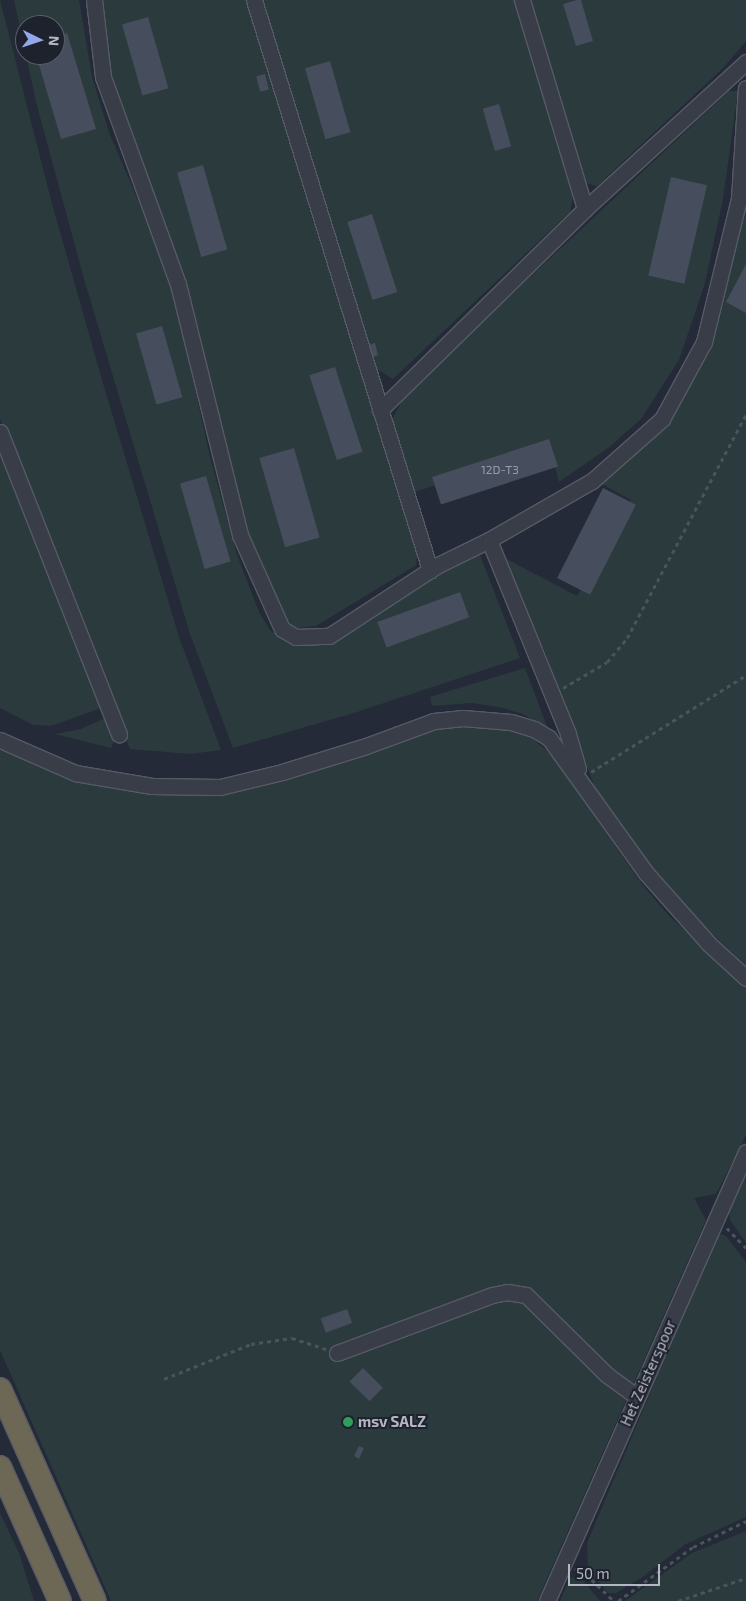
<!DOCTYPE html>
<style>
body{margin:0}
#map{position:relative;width:746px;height:1601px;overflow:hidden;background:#252a38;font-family:"Exo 2",sans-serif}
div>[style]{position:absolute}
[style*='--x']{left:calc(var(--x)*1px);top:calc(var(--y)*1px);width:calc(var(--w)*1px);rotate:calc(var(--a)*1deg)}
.green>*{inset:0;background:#2b3a3d}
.building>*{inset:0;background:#464d5c;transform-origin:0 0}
.path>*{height:2.5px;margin-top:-1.25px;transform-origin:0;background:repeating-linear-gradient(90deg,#48555a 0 4px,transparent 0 8px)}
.roads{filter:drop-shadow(1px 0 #565a66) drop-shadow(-1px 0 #565a66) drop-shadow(0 1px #565a66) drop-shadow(0 -1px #565a66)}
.minor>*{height:15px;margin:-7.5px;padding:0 7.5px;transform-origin:7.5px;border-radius:7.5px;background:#383d48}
.highway>*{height:22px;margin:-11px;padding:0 11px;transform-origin:11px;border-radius:11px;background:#6d6756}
.dots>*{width:14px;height:14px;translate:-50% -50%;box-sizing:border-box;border:2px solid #1d222d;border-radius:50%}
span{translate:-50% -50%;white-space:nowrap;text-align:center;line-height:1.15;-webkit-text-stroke:4px #1d222d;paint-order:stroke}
.number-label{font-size:12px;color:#989caa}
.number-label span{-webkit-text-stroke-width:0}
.street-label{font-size:15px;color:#b3b7c4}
.poi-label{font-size:15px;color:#b3b7c4;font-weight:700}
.left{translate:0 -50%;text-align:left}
.north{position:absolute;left:15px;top:15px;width:50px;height:50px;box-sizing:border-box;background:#1d222d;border:1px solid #595e69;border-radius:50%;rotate:94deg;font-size:14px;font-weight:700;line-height:20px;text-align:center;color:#b3b7c4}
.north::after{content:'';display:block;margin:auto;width:18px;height:22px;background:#92a8ea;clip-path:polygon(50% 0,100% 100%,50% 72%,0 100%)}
.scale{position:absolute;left:568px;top:1564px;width:92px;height:22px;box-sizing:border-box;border:2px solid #b3b7c4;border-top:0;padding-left:6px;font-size:15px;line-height:18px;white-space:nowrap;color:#b3b7c4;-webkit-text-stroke:4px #1d222d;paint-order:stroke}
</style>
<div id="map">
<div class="green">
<div style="clip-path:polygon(0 0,51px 200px,102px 380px,179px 637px,221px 750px,191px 754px,130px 749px,0 419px)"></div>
<div style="clip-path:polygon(14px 0,79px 0,92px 77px,110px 135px,157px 244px,177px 306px,210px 457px,237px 555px,259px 612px,270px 630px,284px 641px,313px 642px,478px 550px,520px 658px,357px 712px,233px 748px,190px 634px,84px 279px,36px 102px,26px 55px,55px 55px,55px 25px,25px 25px,25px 51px)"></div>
<div style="clip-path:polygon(93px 0,249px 0,311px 214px,418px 549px,416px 565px,316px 626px,297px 628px,286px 623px,247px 534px,184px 276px,113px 92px)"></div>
<div style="clip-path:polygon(261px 0,518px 0,573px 196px,570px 212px,393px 379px,375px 368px)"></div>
<div style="clip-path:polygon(531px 0,746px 0,746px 41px,723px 68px,597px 186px,585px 183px)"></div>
<div style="clip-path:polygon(729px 91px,738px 91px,723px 199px,705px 283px,679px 360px,641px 419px,608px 448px,559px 482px,550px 447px,412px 493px,390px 423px,407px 392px)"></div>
<div style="clip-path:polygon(746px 147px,746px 966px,665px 889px,596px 791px,544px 649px,539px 644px,503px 557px,577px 596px,631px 500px,593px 479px,644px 436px,693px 361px)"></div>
<div style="clip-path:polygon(0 448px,101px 708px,51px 726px,33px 725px,0 708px)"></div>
<div style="clip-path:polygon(525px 668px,548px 729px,523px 714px,499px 707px,472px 703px,432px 706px,430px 697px)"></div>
<div style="clip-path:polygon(105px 718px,114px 741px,111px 748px,55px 734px,81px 729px)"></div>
<div style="clip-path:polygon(440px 722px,505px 726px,530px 737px,551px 754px,641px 883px,668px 915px,746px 986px,746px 1135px,716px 1194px,694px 1198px,706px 1220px,537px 1601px,111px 1601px,0 1350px,0 748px,57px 771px,181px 792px)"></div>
<div style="clip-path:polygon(746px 1176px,746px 1243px,730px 1220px,729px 1210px)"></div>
<div style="clip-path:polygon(718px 1233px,726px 1236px,746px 1262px,746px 1517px,686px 1544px,641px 1578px,616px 1593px,608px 1593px,588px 1570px,587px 1543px)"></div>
<div style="clip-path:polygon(0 1513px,19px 1553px,34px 1601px,0 1601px)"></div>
<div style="clip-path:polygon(746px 1531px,746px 1601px,625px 1601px,692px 1553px)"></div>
<div style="clip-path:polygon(580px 1577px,600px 1601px,560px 1601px,570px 1578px)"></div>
</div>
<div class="building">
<div style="clip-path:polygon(577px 0,581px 0,593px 41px,576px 46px,563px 4px)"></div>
<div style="left:148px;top:17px;width:74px;height:27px;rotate:74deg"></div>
<div style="clip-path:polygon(67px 33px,96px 129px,61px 139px,36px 55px,55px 55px,55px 37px)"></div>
<div style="left:330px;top:61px;width:74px;height:26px;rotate:74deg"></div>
<div style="left:265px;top:74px;width:16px;height:9px;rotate:76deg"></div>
<div style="left:499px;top:104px;width:44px;height:17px;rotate:74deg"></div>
<div style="left:203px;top:165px;width:88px;height:27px;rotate:74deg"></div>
<div style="left:671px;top:177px;width:37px;height:101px;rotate:13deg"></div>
<div style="left:372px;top:214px;width:82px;height:26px;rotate:72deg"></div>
<div style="clip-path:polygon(746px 264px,746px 313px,726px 302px)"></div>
<div style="left:162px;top:326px;width:74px;height:27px;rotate:74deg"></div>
<div style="clip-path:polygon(375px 343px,378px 355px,373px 357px,369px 345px)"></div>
<div style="left:335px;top:367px;width:89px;height:27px;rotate:72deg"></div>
<div style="left:549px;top:439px;width:29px;height:123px;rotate:72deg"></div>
<div style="left:294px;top:448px;width:93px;height:36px;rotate:74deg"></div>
<div style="left:206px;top:476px;width:89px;height:27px;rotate:74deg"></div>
<div style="left:603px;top:488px;width:37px;height:101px;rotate:27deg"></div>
<div style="left:460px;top:592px;width:27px;height:88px;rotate:70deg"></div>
<div style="left:347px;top:1309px;width:15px;height:28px;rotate:70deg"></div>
<div style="left:363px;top:1368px;width:28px;height:19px;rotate:45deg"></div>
<div style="clip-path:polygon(359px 1446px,364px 1448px,359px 1459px,354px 1456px)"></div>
</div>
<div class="path">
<div style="--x:563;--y:688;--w:51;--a:-30.6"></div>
<div style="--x:607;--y:662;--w:31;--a:-50"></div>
<div style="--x:627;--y:638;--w:254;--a:-62"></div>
<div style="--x:591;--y:772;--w:183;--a:-32"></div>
<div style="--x:727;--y:1228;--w:28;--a:46"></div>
<div style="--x:164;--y:1379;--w:94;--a:-21.9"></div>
<div style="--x:251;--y:1344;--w:41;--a:-8.3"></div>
<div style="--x:292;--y:1338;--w:36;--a:18"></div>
<div style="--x:575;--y:1568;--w:13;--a:29"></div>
<div style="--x:586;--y:1574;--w:39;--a:44"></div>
<div style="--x:618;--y:1601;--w:92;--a:-35.8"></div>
<div style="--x:693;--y:1547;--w:59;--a:-26.1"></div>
<div style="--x:678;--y:1601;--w:72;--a:-18.7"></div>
</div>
<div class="roads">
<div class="minor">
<div style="--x:94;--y:0;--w:78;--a:83.3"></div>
<div style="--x:103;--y:77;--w:220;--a:70.1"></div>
<div style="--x:178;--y:284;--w:259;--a:76.1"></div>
<div style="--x:240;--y:535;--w:103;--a:65.9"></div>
<div style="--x:282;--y:629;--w:16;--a:30"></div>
<div style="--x:296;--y:637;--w:33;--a:-2"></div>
<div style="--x:329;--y:636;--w:128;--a:-33.2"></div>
<div style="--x:436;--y:566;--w:59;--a:-26.1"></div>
<div style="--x:489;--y:540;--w:119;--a:-29.8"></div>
<div style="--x:592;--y:481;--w:94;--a:-41.5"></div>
<div style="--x:662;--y:419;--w:88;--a:-61.4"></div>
<div style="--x:704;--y:342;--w:148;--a:-76.3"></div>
<div style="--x:739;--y:198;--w:110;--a:-86.4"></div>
<div style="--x:254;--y:0;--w:597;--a:72.84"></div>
<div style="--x:522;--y:0;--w:218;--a:73.2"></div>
<div style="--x:380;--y:410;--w:287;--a:-44.4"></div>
<div style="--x:585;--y:209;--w:218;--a:-42.4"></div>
<div style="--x:0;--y:432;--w:325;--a:68.5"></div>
<div style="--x:489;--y:540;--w:209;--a:67.8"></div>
<div style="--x:568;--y:734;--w:36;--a:74"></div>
<div style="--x:0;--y:740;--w:82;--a:23.7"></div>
<div style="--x:75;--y:773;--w:78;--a:9.6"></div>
<div style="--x:152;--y:786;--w:68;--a:0.8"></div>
<div style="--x:220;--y:787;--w:64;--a:-13.6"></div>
<div style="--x:282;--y:772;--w:88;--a:-17.2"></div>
<div style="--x:366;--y:746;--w:72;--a:-20.2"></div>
<div style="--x:434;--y:721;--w:29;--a:-6"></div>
<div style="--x:463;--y:718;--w:48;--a:4.8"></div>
<div style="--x:511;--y:722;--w:24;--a:17"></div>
<div style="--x:534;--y:729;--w:17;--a:31"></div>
<div style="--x:549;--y:738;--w:166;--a:54.3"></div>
<div style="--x:646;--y:873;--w:95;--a:48.4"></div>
<div style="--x:709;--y:944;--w:50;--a:42.6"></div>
<div style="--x:337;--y:1353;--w:165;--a:-20.5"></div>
<div style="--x:492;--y:1295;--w:15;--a:-11"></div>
<div style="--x:507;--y:1292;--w:19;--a:9"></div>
<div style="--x:526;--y:1295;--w:114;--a:44.6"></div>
<div style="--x:607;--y:1375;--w:37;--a:36"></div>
<div style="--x:547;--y:1601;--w:491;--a:-66.1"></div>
</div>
<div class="highway">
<div style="--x:0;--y:1389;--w:232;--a:65.9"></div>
<div style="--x:0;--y:1467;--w:147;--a:65.9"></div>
</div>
</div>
<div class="dots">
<div style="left:348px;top:1422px;background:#2e9e5b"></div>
</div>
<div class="number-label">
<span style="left:500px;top:470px">12D-T3</span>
</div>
<div class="street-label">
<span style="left:648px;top:1373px;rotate:-66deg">Het Zeisterspoor</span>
</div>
<div class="poi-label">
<span class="left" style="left:358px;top:1422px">msv SALZ</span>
</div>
<div class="north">N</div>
<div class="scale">50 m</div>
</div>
